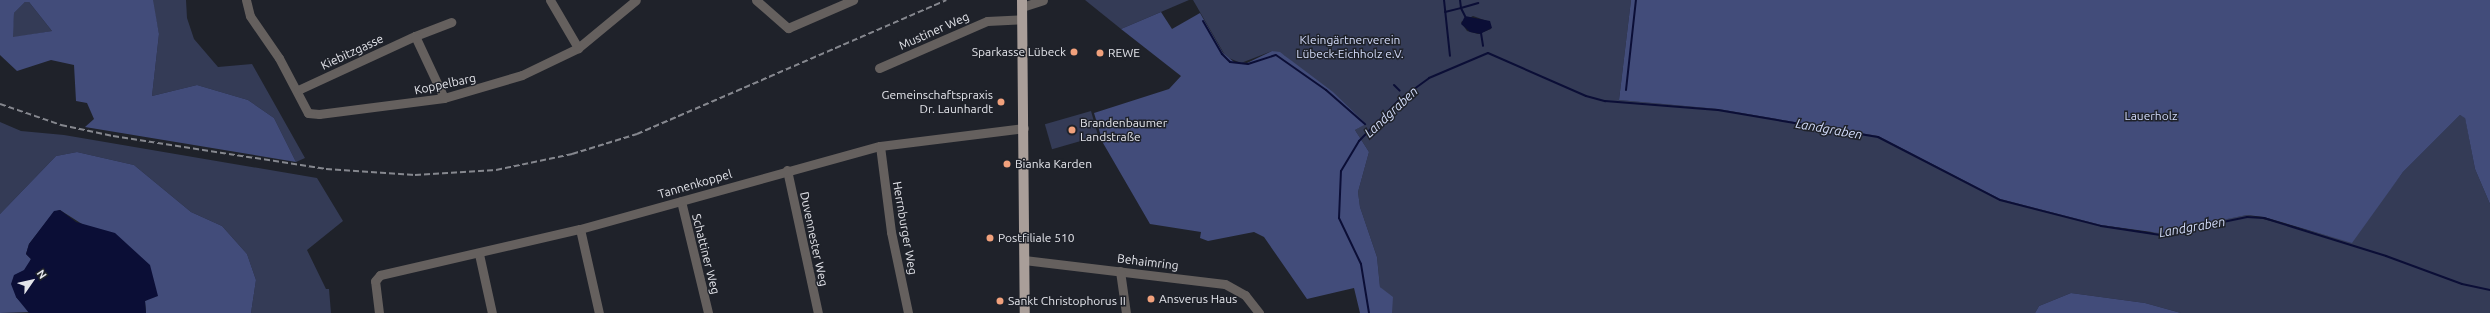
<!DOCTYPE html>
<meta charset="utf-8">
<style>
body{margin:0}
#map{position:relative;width:2490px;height:313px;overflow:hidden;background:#1f222a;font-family:Ubuntu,sans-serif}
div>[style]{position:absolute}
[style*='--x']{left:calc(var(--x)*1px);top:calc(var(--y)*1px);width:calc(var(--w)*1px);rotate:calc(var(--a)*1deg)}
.green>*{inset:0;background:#343b56;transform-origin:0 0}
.forest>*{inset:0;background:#424c7a}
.water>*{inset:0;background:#0b0e36}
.stream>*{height:2px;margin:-1px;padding:0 1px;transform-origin:1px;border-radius:1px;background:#0b0e36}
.minor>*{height:9px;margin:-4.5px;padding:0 4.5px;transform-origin:4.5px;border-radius:4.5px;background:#65605e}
.major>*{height:10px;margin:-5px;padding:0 5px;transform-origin:5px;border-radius:5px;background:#a99e99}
.rail>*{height:2px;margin-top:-1px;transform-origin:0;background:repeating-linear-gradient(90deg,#85878e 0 6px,transparent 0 9px)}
.dots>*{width:11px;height:11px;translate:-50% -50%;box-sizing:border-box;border:2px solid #1f222a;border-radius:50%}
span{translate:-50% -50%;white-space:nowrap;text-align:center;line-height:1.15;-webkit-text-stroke:3px #1f222a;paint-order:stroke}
.street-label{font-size:12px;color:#e4e5eb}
.park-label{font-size:12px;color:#d3dbfa}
.poi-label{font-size:12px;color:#e4e5eb}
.right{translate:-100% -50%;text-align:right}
.left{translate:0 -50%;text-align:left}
.water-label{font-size:13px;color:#d1daf8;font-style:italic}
.north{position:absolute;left:12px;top:261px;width:40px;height:40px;-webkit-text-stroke:3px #1f222a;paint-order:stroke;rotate:56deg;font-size:11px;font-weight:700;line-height:16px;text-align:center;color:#e4e5eb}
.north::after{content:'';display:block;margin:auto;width:14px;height:18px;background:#e4e5eb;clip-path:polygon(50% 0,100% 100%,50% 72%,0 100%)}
</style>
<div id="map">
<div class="green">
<div style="clip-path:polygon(152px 0,186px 0,187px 18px,194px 39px,218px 67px,252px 64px,305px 158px,296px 162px,274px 118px,248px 100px,197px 85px,152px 96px,159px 34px)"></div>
<div style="clip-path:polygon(1085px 0,1189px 0,1121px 29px)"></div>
<div style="clip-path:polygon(evenodd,1193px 0,1631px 0,1619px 100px,1718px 109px,1878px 136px,2000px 199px,2101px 225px,2149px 233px,2247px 215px,2330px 236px,2381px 201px,2403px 172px,2460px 115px,2465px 117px,2475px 169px,2490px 204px,2490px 313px,2181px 313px,2145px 303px,2071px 293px,2039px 306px,2035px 313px,1392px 313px,1391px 302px,1380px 287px,1377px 257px,1360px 207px,1358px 192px,1369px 152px,1355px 130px,1365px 124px,1284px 55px,1272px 51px,1241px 63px,1226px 57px,1193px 0,1473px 16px,1487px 21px,1491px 29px,1478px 34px,1467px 31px,1461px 22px,1473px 16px)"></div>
<div style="clip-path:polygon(25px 2px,29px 2px,52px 31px,12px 38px,14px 13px)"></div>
<div style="left:1091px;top:111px;width:26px;height:48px;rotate:74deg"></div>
<div style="clip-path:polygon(0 122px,21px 131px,64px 135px,317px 178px,343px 221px,307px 250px,326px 289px,329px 289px,331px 313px,251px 313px,256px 280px,247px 254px,222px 226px,191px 212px,134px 165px,77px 152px,56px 156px,0 214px)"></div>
</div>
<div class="forest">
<div style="clip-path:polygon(evenodd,0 0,153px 0,159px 34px,152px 96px,197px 85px,248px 100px,274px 118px,296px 162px,85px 127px,94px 119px,87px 103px,76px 101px,74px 65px,51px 60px,17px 71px,0 55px,0 0,25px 2px,29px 2px,52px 31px,13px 37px,14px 13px,25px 2px)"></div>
<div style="clip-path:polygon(1631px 0,2490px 0,2490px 204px,2475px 169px,2465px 118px,2460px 115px,2403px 172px,2352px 243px,2264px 217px,2247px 215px,2159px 233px,2101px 225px,2000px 199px,1878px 136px,1718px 109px,1619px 100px)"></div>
<div style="clip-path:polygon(1161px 12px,1172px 29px,1200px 13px,1223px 53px,1234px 62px,1247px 63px,1272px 51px,1280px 52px,1333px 92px,1366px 124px,1355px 130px,1369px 152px,1358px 192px,1360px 207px,1377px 257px,1380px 287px,1393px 297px,1392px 313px,1360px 313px,1354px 288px,1307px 299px,1264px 237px,1254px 232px,1208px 241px,1200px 238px,1201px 232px,1150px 224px,1103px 143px,1094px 113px,1169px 89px,1181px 76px,1121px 29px)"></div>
<div style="clip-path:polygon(77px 152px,134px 165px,191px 212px,222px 226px,247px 254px,256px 280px,251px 313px,146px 313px,145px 301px,151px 297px,82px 224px,60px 210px,54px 212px,29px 244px,26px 254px,31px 259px,16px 297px,30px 312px,0 313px,0 214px,56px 156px)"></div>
<div style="clip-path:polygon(2071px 293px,2145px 303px,2181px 313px,2035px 313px,2039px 306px)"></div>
</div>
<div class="water">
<div style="clip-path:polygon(1465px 16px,1490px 21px,1492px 28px,1480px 34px,1470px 32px,1461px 24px)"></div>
<div style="clip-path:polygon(60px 210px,76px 222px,115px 233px,150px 265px,158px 296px,145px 301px,146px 313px,29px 313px,16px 297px,11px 284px,14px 275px,24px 270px,31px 259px,26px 254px,29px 244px,54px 211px)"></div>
</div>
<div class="stream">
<div style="--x:1444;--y:0;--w:56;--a:83.9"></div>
<div style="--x:1445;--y:12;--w:16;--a:-14"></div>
<div style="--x:1461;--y:8;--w:8;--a:-97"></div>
<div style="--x:1465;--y:16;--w:9;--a:-117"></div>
<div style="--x:1461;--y:8;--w:18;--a:-16"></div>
<div style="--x:1203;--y:21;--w:38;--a:60"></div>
<div style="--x:1222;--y:54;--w:11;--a:45"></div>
<div style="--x:1230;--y:62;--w:18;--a:6"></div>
<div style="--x:1248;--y:64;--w:29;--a:-18"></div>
<div style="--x:1276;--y:55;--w:61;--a:35"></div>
<div style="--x:1326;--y:90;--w:52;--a:41.1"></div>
<div style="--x:1481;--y:33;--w:13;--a:81"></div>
<div style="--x:1394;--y:85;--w:8;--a:45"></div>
<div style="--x:1626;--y:90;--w:91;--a:-83.7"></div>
<div style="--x:1369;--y:313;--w:50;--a:-99.3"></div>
<div style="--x:1361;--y:264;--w:51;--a:-115.6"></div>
<div style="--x:1339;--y:218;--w:47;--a:-87.6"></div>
<div style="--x:1341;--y:171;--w:35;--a:-59"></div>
<div style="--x:1359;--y:141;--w:57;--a:-45.7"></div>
<div style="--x:1399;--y:100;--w:37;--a:-36"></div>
<div style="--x:1429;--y:78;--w:64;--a:-23"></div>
<div style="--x:1488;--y:53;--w:107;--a:23.7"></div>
<div style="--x:1586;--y:96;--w:20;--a:15"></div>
<div style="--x:1605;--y:101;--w:113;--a:4.6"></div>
<div style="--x:1718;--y:110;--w:162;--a:9.6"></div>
<div style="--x:1878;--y:137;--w:137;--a:27.3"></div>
<div style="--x:2000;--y:200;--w:104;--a:14.4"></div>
<div style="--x:2101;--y:226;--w:60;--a:8.7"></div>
<div style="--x:2160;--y:235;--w:89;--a:-11.7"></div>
<div style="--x:2247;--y:217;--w:17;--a:3"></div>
<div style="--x:2264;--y:218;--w:128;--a:17.3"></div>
<div style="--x:2386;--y:256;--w:81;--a:20.2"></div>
<div style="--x:2462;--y:284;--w:29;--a:12"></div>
</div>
<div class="minor">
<div style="--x:246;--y:0;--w:16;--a:76"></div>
<div style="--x:250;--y:16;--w:51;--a:55.4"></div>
<div style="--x:279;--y:58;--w:62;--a:62.2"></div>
<div style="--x:308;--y:113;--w:11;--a:5"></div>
<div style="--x:319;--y:114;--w:126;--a:-7.3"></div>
<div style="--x:444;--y:98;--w:81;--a:-16.4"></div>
<div style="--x:522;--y:75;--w:62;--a:-25.7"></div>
<div style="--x:578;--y:48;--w:75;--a:-39.6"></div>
<div style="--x:550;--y:0;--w:56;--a:59.7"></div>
<div style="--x:756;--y:0;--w:43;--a:41.2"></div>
<div style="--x:788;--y:28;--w:71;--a:-23.3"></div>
<div style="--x:1022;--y:7;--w:22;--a:-18"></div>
<div style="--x:415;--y:36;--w:39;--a:-21"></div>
<div style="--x:879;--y:68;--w:118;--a:-23.5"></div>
<div style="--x:987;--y:21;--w:35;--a:-3"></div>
<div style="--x:298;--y:90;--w:129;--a:-24.8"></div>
<div style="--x:415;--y:36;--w:68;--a:64.9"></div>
<div style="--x:880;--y:146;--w:87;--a:82.7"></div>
<div style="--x:891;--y:232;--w:83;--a:78.1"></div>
<div style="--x:787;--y:170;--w:146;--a:77.8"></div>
<div style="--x:681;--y:201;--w:115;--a:76.4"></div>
<div style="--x:580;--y:229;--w:86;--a:77.3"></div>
<div style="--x:479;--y:254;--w:60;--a:77.6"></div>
<div style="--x:1024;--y:260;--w:202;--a:6.8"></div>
<div style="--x:1225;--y:284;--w:23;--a:29"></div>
<div style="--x:1245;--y:295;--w:23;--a:52"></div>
<div style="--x:1120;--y:271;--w:42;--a:81.9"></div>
<div style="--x:379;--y:313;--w:32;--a:-97"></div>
<div style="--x:375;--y:281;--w:8;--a:-50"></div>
<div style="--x:380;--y:275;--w:205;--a:-13"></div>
<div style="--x:580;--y:229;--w:311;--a:-15.5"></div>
<div style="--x:880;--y:146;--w:145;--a:-7.1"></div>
</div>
<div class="major">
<div style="--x:1022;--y:0;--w:313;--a:89.5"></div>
</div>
<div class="rail">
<div style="--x:0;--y:104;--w:65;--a:19"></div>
<div style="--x:61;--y:125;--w:53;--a:11.9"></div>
<div style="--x:113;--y:136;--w:216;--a:8.8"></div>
<div style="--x:326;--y:169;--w:89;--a:3.9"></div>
<div style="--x:415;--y:175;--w:81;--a:-3.5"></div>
<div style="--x:496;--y:170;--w:78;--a:-11.9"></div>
<div style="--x:572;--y:154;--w:68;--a:-17.1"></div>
<div style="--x:637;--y:134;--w:337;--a:-23.4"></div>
</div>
<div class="dots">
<div style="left:1074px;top:52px;background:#f1a17c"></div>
<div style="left:1100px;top:53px;background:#f1a17c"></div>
<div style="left:1001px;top:102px;background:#f1a17c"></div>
<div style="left:1072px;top:130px;background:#f1a17c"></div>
<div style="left:1007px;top:164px;background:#f1a17c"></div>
<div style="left:990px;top:238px;background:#f1a17c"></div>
<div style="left:1151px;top:299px;background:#f1a17c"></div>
<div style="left:1000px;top:301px;background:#f1a17c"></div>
</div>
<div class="street-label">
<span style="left:934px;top:31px;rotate:-24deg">Mustiner Weg</span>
<span style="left:352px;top:52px;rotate:-25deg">Kiebitzgasse</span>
<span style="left:445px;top:84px;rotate:-12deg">Koppelbarg</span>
<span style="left:695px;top:184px;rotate:-16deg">Tannenkoppel</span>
<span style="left:905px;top:228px;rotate:80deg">Herrnburger Weg</span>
<span style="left:814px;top:239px;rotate:78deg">Duvennester Weg</span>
<span style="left:706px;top:254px;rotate:76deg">Schattiner Weg</span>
<span style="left:1148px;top:262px;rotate:7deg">Behaimring</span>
</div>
<div class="park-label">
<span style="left:1350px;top:47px">Kleingärtnerverein<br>Lübeck-Eichholz e.V.</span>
<span style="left:2151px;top:116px">Lauerholz</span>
</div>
<div class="poi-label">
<span class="right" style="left:1066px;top:52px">Sparkasse Lübeck</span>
<span class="left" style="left:1108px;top:53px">REWE</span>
<span class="right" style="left:993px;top:102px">Gemeinschaftspraxis<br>Dr. Launhardt</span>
<span class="left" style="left:1080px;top:130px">Brandenbaumer<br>Landstraße</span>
<span class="left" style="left:1015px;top:164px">Bianka Karden</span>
<span class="left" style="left:998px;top:238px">Postfiliale 510</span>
<span class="left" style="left:1159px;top:299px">Ansverus Haus</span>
<span class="left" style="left:1008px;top:301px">Sankt Christophorus II</span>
</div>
<div class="water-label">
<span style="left:1391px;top:112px;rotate:-43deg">Landgraben</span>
<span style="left:1829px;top:129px;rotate:10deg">Landgraben</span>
<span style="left:2192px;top:227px;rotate:-10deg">Landgraben</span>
</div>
<div class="north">N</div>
</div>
